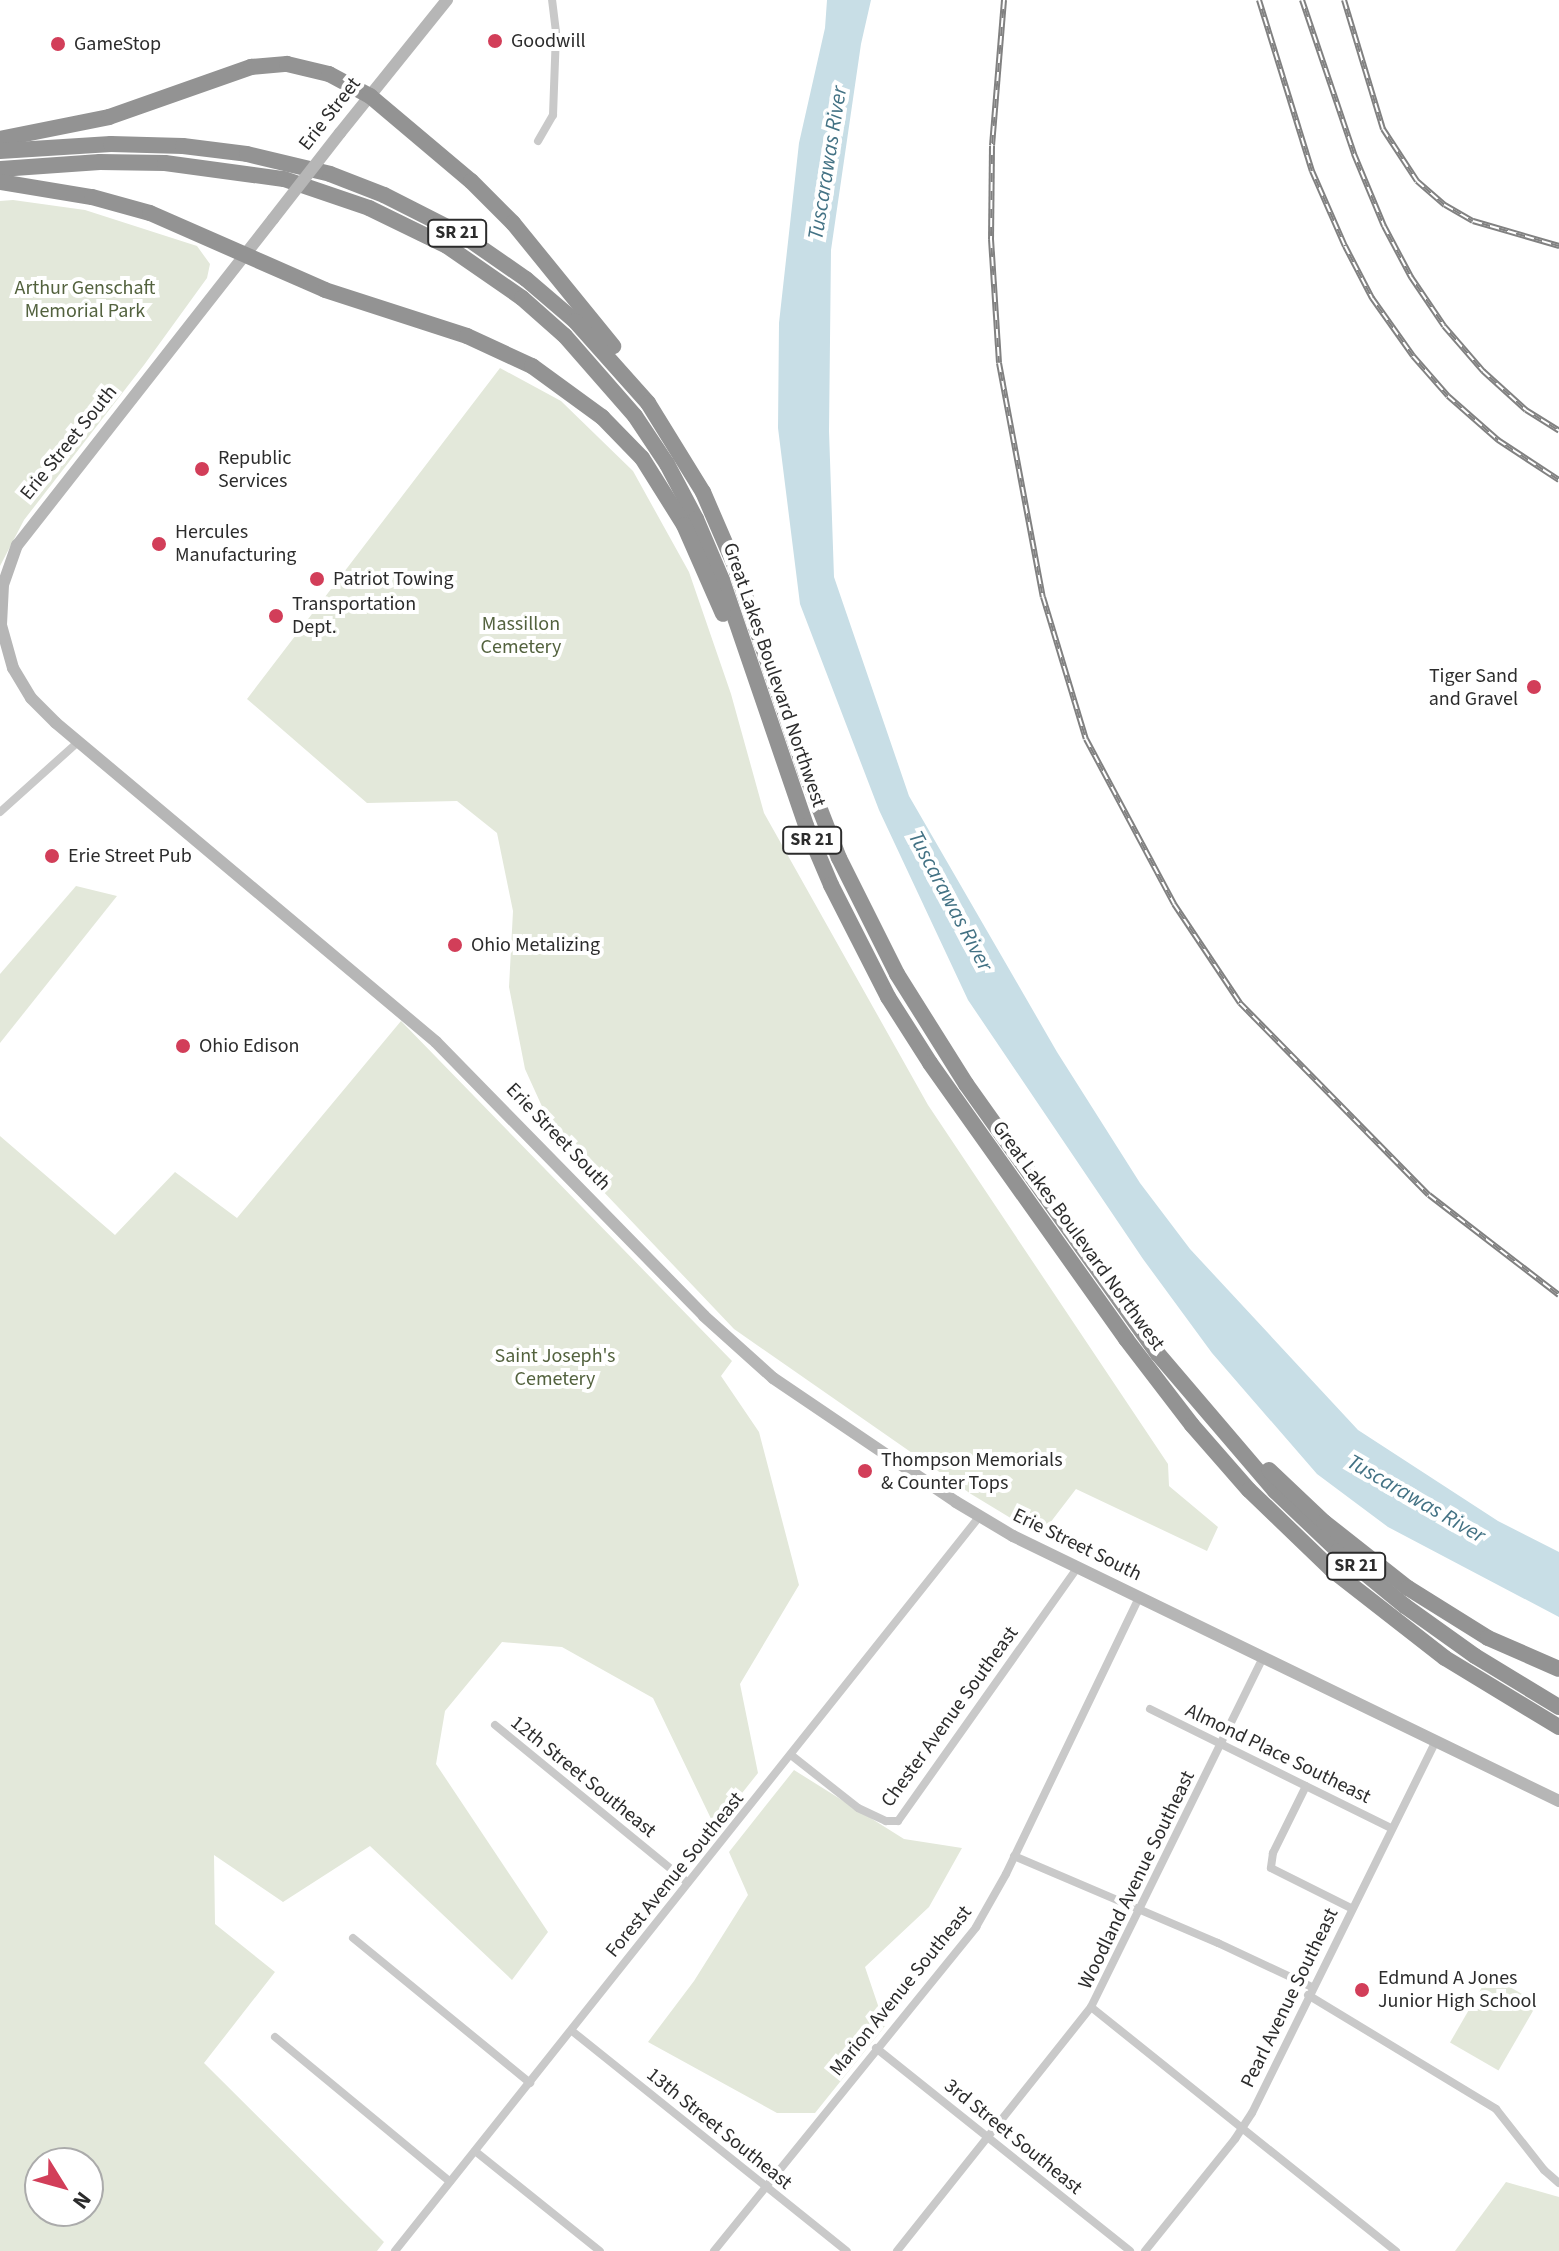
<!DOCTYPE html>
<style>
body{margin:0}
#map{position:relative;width:1559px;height:2251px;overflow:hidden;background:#fff;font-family:"Source Sans 3",sans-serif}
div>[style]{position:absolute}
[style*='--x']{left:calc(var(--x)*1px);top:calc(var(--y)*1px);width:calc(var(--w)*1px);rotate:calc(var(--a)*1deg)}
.green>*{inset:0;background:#e3e8da;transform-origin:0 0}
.water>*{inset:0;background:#c8dee6}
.street>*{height:8px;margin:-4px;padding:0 4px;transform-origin:4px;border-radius:4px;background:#c9c9c9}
.secondary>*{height:12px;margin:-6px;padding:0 6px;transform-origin:6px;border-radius:6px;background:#b6b6b6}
.highway>*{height:16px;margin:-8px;padding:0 8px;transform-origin:8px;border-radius:8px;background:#939393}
.rail>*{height:6px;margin-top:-3px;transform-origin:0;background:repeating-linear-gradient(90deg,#fff 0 9px,#818181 0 18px);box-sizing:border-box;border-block:2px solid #818181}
.secondary-bridge>*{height:12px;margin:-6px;padding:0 6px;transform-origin:6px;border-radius:6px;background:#b6b6b6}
.dots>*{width:22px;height:22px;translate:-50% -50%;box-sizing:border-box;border:4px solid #fff;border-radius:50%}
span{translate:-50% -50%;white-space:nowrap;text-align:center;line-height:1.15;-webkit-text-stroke:8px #fff;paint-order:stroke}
.shield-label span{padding:2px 6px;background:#fff;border:2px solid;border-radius:6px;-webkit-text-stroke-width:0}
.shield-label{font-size:18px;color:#2c2c2c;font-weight:700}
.poi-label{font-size:20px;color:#2c2c2c}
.left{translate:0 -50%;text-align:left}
.right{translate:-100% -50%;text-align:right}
.street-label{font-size:20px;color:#2c2c2c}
.park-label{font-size:20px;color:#53623e}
.water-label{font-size:22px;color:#437284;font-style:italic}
.north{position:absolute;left:24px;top:2147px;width:80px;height:80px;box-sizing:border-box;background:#fff;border:2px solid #ababab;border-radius:50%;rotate:127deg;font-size:22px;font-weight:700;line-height:32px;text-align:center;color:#2c2c2c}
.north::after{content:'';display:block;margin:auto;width:28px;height:36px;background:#d23e59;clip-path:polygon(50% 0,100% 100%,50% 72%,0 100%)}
</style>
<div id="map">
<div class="green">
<div style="clip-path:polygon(13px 200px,85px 210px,197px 246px,210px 264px,207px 278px,144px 365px,24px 520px,0 566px,0 201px)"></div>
<div style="clip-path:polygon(500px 368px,561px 401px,633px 471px,689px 572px,731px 694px,764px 813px,928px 1105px,1168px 1464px,1169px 1486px,1218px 1527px,1207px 1551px,1076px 1489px,1040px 1536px,971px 1494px,734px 1329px,560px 1146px,525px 1069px,509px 987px,513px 911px,497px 833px,457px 801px,367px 803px,247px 699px)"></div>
<div style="clip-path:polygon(76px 886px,117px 896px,0 1043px,0 974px)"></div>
<div style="clip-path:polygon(evenodd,401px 1021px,732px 1361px,721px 1376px,759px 1432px,799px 1585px,740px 1684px,758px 1773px,715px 1827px,653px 1698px,562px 1647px,502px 1642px,445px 1711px,436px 1764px,548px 1932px,512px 1980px,370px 1846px,283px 1902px,214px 1855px,215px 1924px,275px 1972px,204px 2063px,384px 2242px,377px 2251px,0 2251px,0 1136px,115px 1235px,175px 1172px,237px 1218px,401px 1021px,40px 2163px,88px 2163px,88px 2211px,40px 2211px,40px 2163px)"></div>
<div style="clip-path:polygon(794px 1770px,904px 1839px,962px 1848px,929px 1907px,865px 1967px,885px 2026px,815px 2113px,777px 2113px,648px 2042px,694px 1981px,748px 1895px,729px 1852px)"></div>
<div style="left:1489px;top:1975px;width:56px;height:78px;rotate:30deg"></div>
<div style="clip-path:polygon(1506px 2182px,1559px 2197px,1559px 2251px,1455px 2251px)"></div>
</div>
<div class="water">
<div style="clip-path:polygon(827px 0,871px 0,861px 44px,831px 250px,829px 431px,834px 577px,909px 796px,1057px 1052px,1140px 1183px,1190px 1249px,1358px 1430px,1498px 1521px,1559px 1552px,1559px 1617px,1388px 1527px,1317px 1474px,1212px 1353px,1143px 1259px,968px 1000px,879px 810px,800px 604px,778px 428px,779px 323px,799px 143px,825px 28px)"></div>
</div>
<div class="street">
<div style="--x:538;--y:141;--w:30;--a:-60"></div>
<div style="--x:553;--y:115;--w:83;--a:-87.9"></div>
<div style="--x:556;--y:32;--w:32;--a:-97"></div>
<div style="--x:0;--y:812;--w:105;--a:-41.9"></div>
<div style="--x:1150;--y:1709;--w:269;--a:26.3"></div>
<div style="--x:495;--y:1725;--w:249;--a:39.3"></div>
<div style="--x:791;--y:1755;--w:85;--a:38.3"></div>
<div style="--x:858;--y:1808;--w:31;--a:25"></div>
<div style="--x:886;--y:1821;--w:12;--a:0"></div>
<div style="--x:898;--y:1821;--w:310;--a:-54.7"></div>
<div style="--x:1306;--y:1786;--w:75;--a:116.2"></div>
<div style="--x:1273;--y:1853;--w:15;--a:98"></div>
<div style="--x:1271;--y:1868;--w:89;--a:26.6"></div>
<div style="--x:1014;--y:1856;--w:222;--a:23.1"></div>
<div style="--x:1218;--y:1943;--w:104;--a:25.1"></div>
<div style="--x:353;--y:1938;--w:229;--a:39.3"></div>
<div style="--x:1308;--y:1995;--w:220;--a:31.2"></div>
<div style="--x:1496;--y:2109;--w:78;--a:51.8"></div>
<div style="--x:1544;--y:2170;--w:20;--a:41"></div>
<div style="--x:1091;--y:2007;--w:391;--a:38.7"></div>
<div style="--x:572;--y:2031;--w:352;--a:38.7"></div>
<div style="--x:275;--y:2037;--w:227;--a:39.6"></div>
<div style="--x:876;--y:2048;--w:325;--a:38.6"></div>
<div style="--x:475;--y:2151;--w:160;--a:38.7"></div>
<div style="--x:395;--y:2251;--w:938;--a:-51.49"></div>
<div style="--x:714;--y:2251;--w:417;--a:-51"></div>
<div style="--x:976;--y:1927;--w:61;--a:-60.5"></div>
<div style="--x:1006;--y:1874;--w:306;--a:-64.3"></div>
<div style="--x:897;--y:2251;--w:312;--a:-51.5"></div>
<div style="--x:1091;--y:2007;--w:389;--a:-63.8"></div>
<div style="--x:1145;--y:2251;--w:144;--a:-51.2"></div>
<div style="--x:1235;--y:2139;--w:31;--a:-57"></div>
<div style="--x:1252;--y:2113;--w:414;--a:-63.7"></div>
</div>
<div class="secondary">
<div style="--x:340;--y:133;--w:171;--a:-51.2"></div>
<div style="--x:273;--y:219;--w:415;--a:128.1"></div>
<div style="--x:17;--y:545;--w:42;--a:109.3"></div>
<div style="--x:3;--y:585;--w:40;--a:92.9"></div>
<div style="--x:1;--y:625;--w:45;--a:74.4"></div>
<div style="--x:13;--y:668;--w:35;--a:59"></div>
<div style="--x:31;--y:698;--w:35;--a:45"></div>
<div style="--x:56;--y:723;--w:496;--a:40"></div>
<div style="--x:436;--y:1042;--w:383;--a:45.6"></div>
<div style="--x:704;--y:1316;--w:93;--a:41.9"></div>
<div style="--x:773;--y:1378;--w:221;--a:34.1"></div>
<div style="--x:956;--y:1502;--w:66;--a:30.8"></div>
<div style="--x:1013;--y:1536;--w:607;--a:25.89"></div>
</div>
<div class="highway">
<div style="--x:0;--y:139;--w:111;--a:-11.4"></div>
<div style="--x:109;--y:117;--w:151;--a:-19.4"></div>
<div style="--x:251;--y:67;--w:36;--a:-5"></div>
<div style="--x:287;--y:64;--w:43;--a:13.4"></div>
<div style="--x:329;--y:74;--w:47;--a:28.2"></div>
<div style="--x:370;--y:96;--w:132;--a:40.1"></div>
<div style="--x:471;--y:181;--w:59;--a:45"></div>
<div style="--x:513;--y:223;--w:159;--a:50.9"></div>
<div style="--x:0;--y:151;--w:111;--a:-3.6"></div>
<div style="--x:111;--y:144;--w:72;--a:1.6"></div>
<div style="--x:183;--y:146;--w:64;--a:7.1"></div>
<div style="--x:247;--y:154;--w:85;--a:13.5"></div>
<div style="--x:330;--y:174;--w:58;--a:21.3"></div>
<div style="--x:384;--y:195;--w:86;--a:26.9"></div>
<div style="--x:461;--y:234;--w:79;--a:34.7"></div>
<div style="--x:526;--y:279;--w:65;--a:40.6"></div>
<div style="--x:575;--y:321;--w:110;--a:48.3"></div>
<div style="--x:648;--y:403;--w:105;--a:58.3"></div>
<div style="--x:703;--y:492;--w:81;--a:66.6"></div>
<div style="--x:735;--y:566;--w:217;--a:71.1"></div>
<div style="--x:805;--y:771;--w:93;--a:68.7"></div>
<div style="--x:839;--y:858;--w:130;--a:63.4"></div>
<div style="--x:897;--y:974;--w:130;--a:57.9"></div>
<div style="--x:966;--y:1084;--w:331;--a:54.6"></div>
<div style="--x:1158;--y:1354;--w:180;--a:49.5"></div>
<div style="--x:1275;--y:1491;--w:87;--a:43.6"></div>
<div style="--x:1338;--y:1551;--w:87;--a:39.4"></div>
<div style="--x:1405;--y:1606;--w:86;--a:35.5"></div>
<div style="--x:1475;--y:1656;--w:98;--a:31.3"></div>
<div style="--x:0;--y:169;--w:100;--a:-4"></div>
<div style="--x:100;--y:162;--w:65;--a:0.9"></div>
<div style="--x:165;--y:163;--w:120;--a:7.7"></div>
<div style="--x:284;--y:179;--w:90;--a:18.8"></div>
<div style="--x:369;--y:208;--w:87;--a:26"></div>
<div style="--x:447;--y:246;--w:91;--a:34.7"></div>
<div style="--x:522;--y:298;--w:57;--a:41.5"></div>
<div style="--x:565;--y:336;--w:106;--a:48.8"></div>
<div style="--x:635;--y:416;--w:58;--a:56.3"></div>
<div style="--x:667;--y:464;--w:62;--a:62.2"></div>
<div style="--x:696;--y:519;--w:66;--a:66.9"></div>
<div style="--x:722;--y:580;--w:260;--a:71.1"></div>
<div style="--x:806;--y:826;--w:64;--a:67"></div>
<div style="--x:831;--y:885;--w:126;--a:63"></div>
<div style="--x:888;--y:997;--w:78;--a:57.5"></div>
<div style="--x:930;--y:1063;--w:339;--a:54.6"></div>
<div style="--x:1126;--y:1339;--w:108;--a:52.5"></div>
<div style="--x:1192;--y:1425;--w:86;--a:48.8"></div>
<div style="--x:1249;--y:1490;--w:115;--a:43.9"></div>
<div style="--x:1332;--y:1570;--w:143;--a:37.9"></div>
<div style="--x:1445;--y:1658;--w:133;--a:31.2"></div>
<div style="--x:0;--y:182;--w:93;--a:9.3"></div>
<div style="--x:92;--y:197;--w:60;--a:15.4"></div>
<div style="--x:150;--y:213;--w:191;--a:23.7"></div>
<div style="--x:325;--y:290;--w:149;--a:17.9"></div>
<div style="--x:467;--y:336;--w:72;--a:24.8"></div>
<div style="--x:532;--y:366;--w:87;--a:36.1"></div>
<div style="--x:602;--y:417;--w:57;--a:45.7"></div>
<div style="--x:642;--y:458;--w:79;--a:57.9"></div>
<div style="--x:684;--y:525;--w:97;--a:66.3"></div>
<div style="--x:1269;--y:1470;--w:76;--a:43.4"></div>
<div style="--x:1324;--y:1522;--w:107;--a:38.2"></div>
<div style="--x:1408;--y:1588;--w:94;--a:32"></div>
<div style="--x:1488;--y:1638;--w:77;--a:23.6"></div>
</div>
<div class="rail">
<div style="--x:1004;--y:0;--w:146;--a:94.7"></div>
<div style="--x:992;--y:146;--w:93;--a:90.6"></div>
<div style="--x:991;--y:239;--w:124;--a:86.3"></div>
<div style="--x:999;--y:363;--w:238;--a:79.4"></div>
<div style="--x:1043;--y:597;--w:148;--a:73.2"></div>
<div style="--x:1086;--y:739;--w:187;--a:61.9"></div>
<div style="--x:1174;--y:904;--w:119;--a:56.3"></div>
<div style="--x:1240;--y:1003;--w:269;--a:45.5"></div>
<div style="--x:1429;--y:1195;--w:164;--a:37.6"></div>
<div style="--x:1259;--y:0;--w:179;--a:72.8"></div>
<div style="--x:1312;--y:171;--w:82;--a:66.3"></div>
<div style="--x:1345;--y:246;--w:59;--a:62.6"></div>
<div style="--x:1372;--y:298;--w:71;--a:54.7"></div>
<div style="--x:1413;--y:356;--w:53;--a:48.8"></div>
<div style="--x:1448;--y:396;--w:67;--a:41.3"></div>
<div style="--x:1498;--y:440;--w:73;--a:33.3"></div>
<div style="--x:1302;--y:0;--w:163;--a:71.3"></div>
<div style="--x:1354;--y:154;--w:78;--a:67.4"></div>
<div style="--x:1384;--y:226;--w:58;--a:62.1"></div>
<div style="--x:1411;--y:277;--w:59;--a:56"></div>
<div style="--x:1444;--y:326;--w:60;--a:49.1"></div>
<div style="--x:1483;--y:371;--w:58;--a:42.2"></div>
<div style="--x:1526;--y:410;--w:39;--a:32"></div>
<div style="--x:1344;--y:0;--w:135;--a:73.2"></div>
<div style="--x:1383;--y:129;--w:62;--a:56.8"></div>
<div style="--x:1417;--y:181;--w:37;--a:41"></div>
<div style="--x:1445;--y:205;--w:32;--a:30"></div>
<div style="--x:1473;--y:221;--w:90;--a:16.2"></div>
</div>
<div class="secondary-bridge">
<div style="--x:273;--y:219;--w:109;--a:-52.1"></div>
</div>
<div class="dots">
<div style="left:495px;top:41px;background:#d23e59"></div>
<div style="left:58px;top:44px;background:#d23e59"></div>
<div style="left:202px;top:469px;background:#d23e59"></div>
<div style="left:159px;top:544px;background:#d23e59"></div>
<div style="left:317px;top:579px;background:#d23e59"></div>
<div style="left:276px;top:616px;background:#d23e59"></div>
<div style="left:1534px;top:687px;background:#d23e59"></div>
<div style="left:52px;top:856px;background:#d23e59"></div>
<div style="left:455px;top:945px;background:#d23e59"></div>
<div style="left:183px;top:1046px;background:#d23e59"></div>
<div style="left:865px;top:1471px;background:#d23e59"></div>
<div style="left:1362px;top:1990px;background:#d23e59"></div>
</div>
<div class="shield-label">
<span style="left:457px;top:233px">SR 21</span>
<span style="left:812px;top:840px">SR 21</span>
<span style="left:1356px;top:1566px">SR 21</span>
</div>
<div class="poi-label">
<span class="left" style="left:511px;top:41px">Goodwill</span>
<span class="left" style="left:74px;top:44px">GameStop</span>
<span class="left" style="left:218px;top:470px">Republic<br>Services</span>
<span class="left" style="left:175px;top:544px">Hercules<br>Manufacturing</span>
<span class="left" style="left:333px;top:579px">Patriot Towing</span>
<span class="left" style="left:292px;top:616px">Transportation<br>Dept.</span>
<span class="right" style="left:1518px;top:688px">Tiger Sand<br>and Gravel</span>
<span class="left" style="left:68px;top:856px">Erie Street Pub</span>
<span class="left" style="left:471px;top:945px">Ohio Metalizing</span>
<span class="left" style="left:199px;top:1046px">Ohio Edison</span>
<span class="left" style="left:881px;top:1472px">Thompson Memorials<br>&amp; Counter Tops</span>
<span class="left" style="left:1378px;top:1990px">Edmund A Jones<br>Junior High School</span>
</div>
<div class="street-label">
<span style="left:330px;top:114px;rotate:-52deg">Erie Street</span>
<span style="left:69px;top:443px;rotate:-51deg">Erie Street South</span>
<span style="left:774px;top:675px;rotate:71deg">Great Lakes Boulevard Northwest</span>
<span style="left:558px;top:1137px;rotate:46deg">Erie Street South</span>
<span style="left:1078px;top:1236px;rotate:54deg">Great Lakes Boulevard Northwest</span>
<span style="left:1077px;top:1545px;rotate:26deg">Erie Street South</span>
<span style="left:950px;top:1717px;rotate:-54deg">Chester Avenue Southeast</span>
<span style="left:1278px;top:1754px;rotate:26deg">Almond Place Southeast</span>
<span style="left:583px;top:1777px;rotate:39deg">12th Street Southeast</span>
<span style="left:675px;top:1875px;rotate:-51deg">Forest Avenue Southeast</span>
<span style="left:1137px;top:1880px;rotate:-64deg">Woodland Avenue Southeast</span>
<span style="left:901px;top:1991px;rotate:-51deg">Marion Avenue Southeast</span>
<span style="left:1290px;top:1998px;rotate:-64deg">Pearl Avenue Southeast</span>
<span style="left:719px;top:2129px;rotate:39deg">13th Street Southeast</span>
<span style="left:1013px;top:2137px;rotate:39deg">3rd Street Southeast</span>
</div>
<div class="park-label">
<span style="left:85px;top:300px">Arthur Genschaft<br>Memorial Park</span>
<span style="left:521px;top:636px">Massillon<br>Cemetery</span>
<span style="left:555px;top:1368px">Saint Joseph's<br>Cemetery</span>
</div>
<div class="water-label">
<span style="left:828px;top:163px;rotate:-81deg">Tuscarawas River</span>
<span style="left:950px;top:901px;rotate:62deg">Tuscarawas River</span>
<span style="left:1416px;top:1499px;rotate:30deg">Tuscarawas River</span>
</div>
<div class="north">N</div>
</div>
